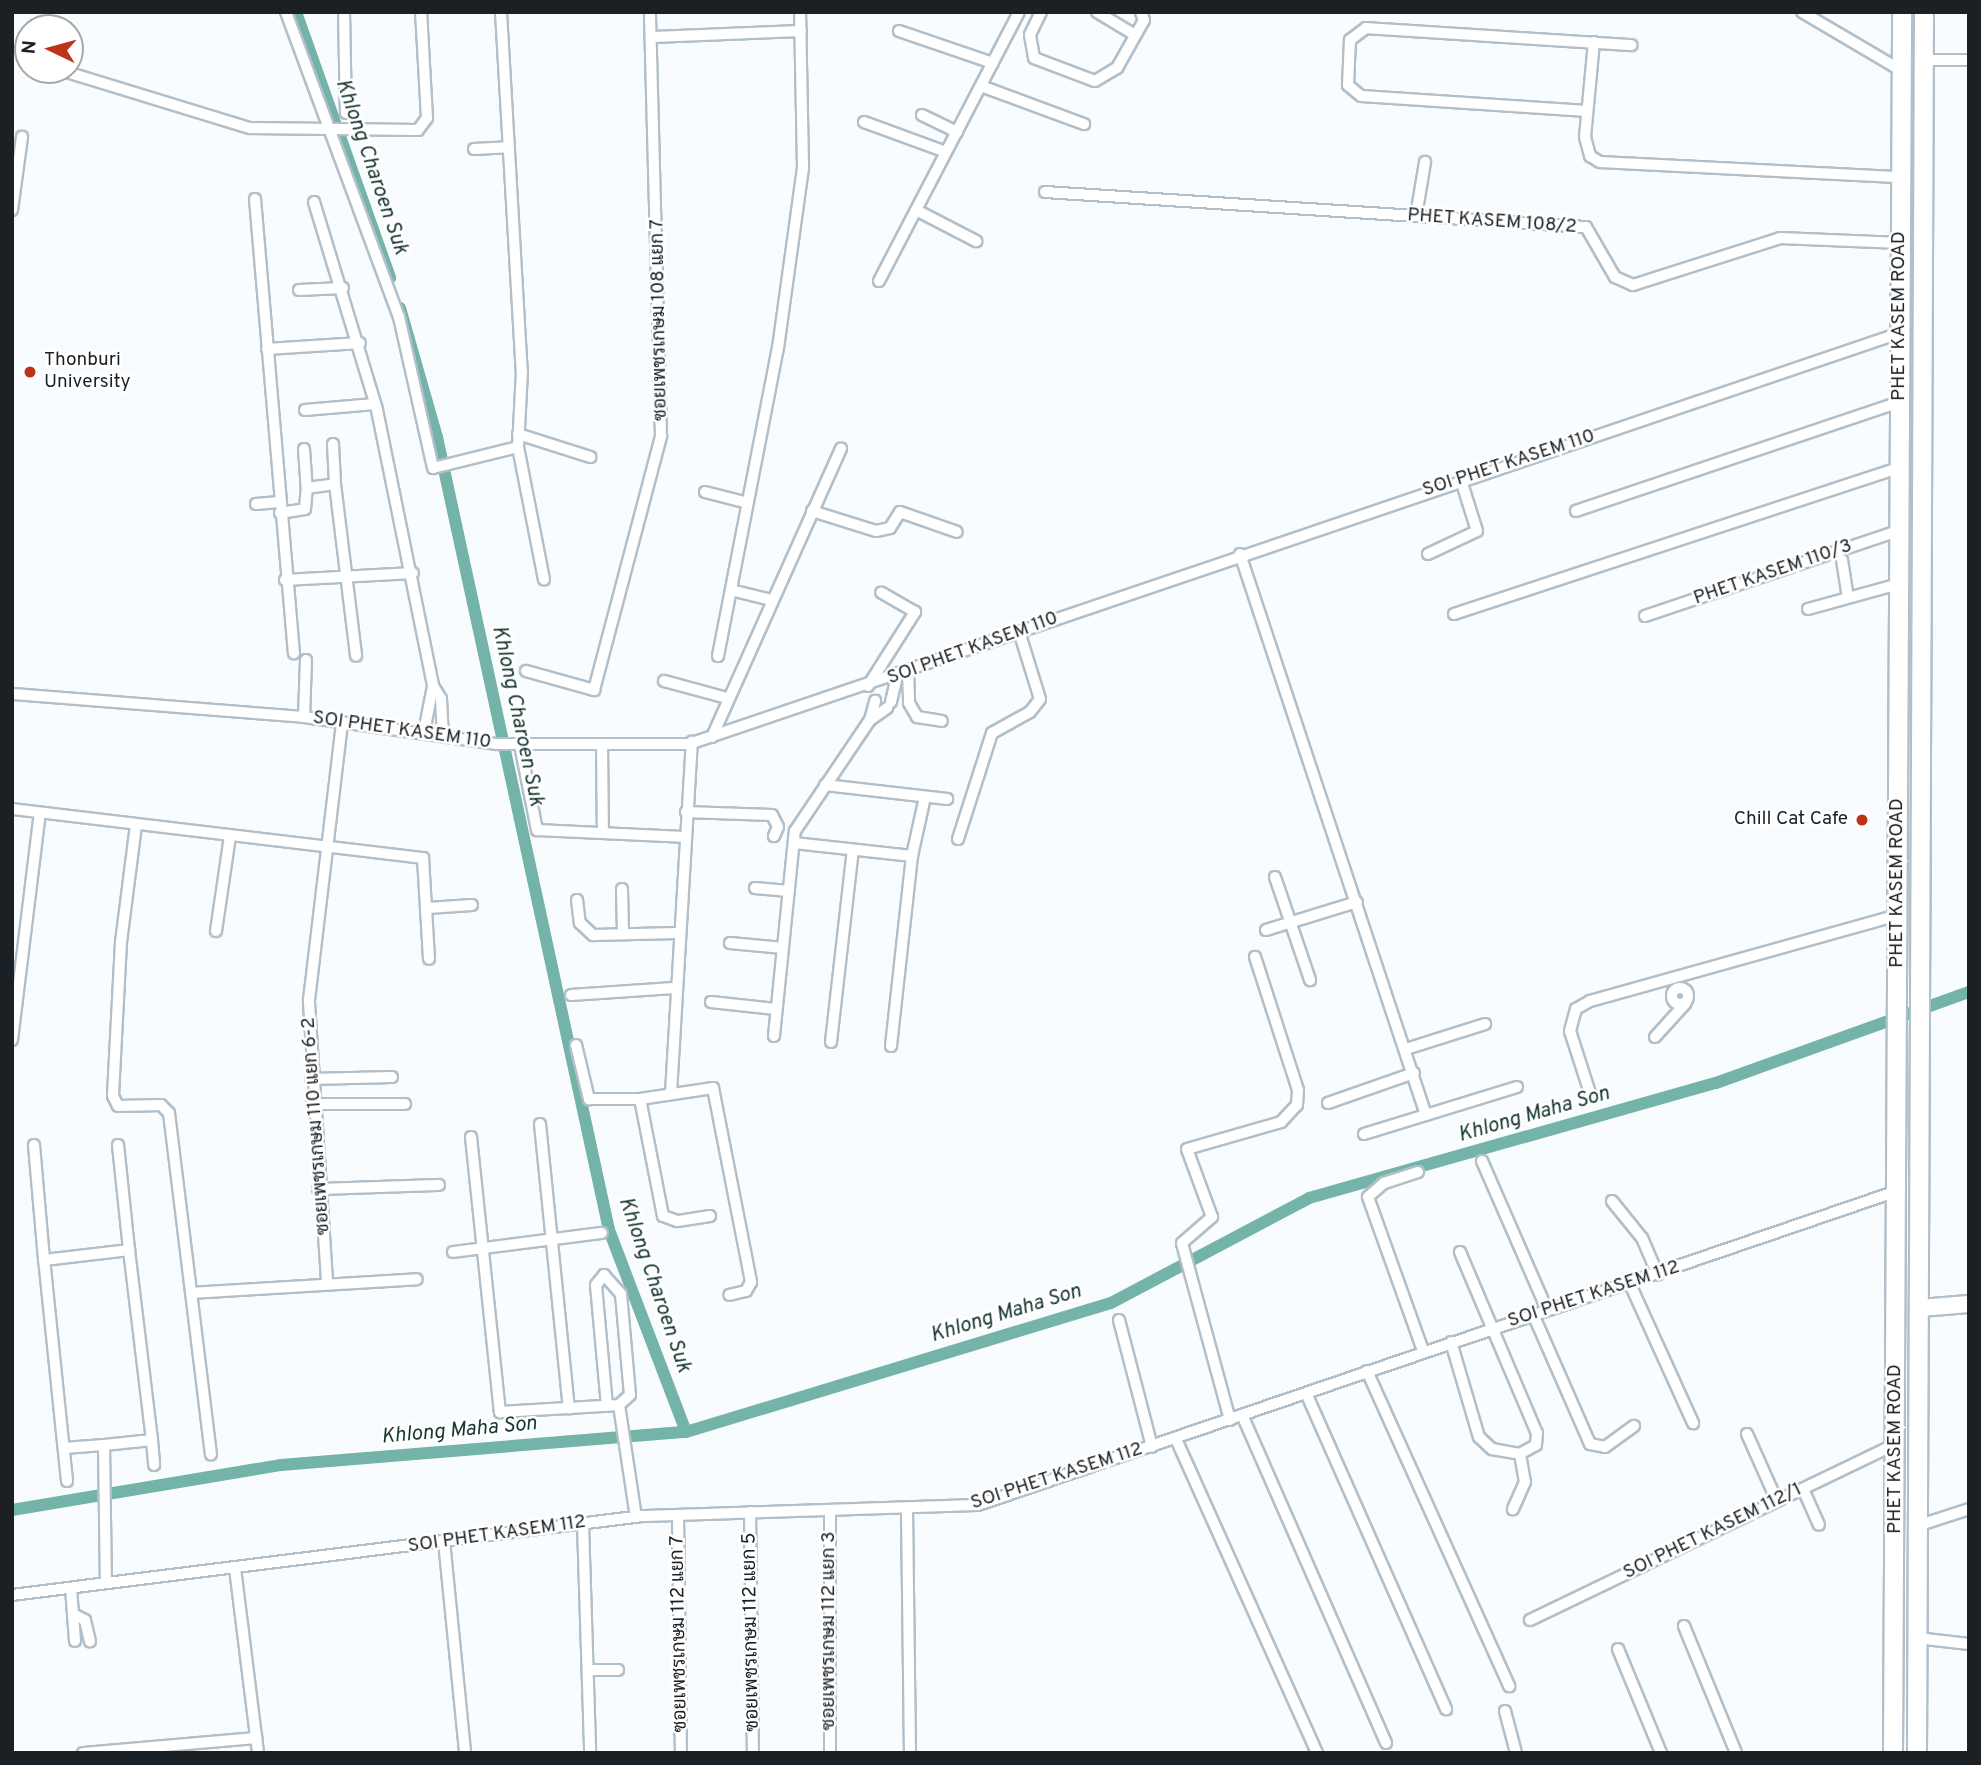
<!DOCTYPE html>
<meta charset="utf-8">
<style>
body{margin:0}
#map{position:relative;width:1981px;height:1765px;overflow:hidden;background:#f9fcfe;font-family:Overpass,Sarabun,sans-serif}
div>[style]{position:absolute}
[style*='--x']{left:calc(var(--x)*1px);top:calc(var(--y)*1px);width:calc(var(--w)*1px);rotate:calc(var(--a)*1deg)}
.canal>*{height:12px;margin:-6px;padding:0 6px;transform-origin:6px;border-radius:6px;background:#74b3a8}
.roads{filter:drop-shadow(2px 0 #b1bfca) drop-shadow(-2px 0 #b1bfca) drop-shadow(0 2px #b1bfca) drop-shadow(0 -2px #b1bfca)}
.minor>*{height:10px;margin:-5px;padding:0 5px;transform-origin:5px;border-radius:5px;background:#fff}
.minor>.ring{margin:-5px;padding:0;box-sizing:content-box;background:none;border:10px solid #fff;border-radius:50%}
.secondary>*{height:16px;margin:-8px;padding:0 8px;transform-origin:8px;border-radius:8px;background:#fff}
.primary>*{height:18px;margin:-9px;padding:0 9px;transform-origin:9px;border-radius:9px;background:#fff}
.dots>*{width:19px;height:19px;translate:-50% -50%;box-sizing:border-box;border:4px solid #fff;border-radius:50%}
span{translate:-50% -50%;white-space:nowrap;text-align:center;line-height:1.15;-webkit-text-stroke:5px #fff;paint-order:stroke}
.street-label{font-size:19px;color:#1b2024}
.poi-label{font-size:19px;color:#1b2024}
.left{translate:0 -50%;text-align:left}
.right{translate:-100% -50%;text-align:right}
.water-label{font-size:21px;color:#173732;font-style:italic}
.frame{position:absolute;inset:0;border:14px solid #1b2024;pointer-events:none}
.north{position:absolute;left:14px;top:14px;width:70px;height:70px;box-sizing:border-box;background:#fff;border:2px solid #a4a6a7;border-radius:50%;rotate:275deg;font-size:19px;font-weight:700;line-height:28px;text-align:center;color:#1b2024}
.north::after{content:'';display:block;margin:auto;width:24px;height:32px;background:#be321a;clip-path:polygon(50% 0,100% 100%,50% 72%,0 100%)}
</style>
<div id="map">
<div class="canal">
<div style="--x:296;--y:12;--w:282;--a:70.5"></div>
<div style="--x:400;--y:308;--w:134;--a:74"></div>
<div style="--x:437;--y:437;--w:811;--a:77.76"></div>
<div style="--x:609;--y:1230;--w:216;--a:69.1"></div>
<div style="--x:12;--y:1510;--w:273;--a:-9.5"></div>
<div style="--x:281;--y:1465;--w:406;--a:-4.7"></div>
<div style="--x:686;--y:1432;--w:444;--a:-16.9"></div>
<div style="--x:1111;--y:1303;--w:224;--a:-27.9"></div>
<div style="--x:1309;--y:1198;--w:423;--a:-15.8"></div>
<div style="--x:1716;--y:1083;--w:269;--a:-19.8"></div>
</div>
<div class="roads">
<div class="minor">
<div style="--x:286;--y:12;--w:325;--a:69.7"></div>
<div style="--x:399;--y:317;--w:155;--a:77.3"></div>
<div style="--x:344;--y:12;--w:101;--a:88.9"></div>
<div style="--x:501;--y:12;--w:360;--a:86.7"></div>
<div style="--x:522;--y:371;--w:76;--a:93"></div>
<div style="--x:518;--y:447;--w:135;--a:78.9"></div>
<div style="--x:1041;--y:12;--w:25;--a:116"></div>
<div style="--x:1030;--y:35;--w:23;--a:80"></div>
<div style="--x:1034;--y:58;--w:65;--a:20.7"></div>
<div style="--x:1095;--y:81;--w:26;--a:-31"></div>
<div style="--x:1117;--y:68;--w:55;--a:-60.6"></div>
<div style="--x:1144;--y:20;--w:9;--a:-111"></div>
<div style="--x:1097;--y:12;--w:44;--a:31.2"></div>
<div style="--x:1802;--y:12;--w:116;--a:30.5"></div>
<div style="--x:899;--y:31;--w:99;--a:18.8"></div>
<div style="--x:652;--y:37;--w:149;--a:-2.3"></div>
<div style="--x:1594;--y:42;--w:95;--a:95.4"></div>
<div style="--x:1585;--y:137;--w:20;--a:75"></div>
<div style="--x:1590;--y:156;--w:12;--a:31"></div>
<div style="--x:1600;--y:162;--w:301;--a:2.9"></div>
<div style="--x:25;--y:57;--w:3;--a:18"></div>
<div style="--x:1923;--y:60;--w:46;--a:0"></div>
<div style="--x:60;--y:70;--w:199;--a:17"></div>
<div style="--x:250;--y:128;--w:168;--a:0.7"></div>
<div style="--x:418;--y:130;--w:15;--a:-53"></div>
<div style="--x:427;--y:118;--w:106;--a:-93.2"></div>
<div style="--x:981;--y:86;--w:110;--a:20.3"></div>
<div style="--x:1587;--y:111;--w:226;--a:-176.2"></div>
<div style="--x:1361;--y:96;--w:17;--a:-140"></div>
<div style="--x:1348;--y:85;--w:45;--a:-87.5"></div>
<div style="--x:1350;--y:40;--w:20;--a:-37"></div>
<div style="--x:1366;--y:28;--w:266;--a:3.7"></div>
<div style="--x:922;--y:115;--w:39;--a:26"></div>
<div style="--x:864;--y:122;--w:87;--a:20.1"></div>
<div style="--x:474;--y:149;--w:34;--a:-3"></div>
<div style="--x:1045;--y:192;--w:542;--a:3.7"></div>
<div style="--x:1586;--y:227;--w:58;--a:59.9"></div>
<div style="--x:1615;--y:277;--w:20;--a:24"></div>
<div style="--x:1633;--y:285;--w:154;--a:-17.7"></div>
<div style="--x:1780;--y:238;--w:121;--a:2.4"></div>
<div style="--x:255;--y:199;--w:456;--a:85.1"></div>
<div style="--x:314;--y:202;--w:217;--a:73.1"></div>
<div style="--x:377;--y:410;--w:282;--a:78.5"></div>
<div style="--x:12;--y:210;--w:74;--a:-82.2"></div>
<div style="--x:916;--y:210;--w:68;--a:27.3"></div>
<div style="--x:1416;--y:216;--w:55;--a:-80.5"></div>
<div style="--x:879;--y:281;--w:303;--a:-62.5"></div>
<div style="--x:299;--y:290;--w:44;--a:-2.6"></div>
<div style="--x:267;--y:349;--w:93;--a:-3.7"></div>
<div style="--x:305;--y:410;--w:70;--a:-4.9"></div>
<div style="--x:518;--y:434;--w:76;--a:17.7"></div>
<div style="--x:333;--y:444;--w:40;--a:87.1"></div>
<div style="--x:304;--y:449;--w:39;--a:86"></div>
<div style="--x:437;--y:467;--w:83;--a:-13.9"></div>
<div style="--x:705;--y:492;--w:44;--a:14.3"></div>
<div style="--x:256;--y:504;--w:23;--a:-5"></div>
<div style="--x:812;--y:511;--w:67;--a:17.4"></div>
<div style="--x:876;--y:531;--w:14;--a:-12"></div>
<div style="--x:890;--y:528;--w:19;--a:-58"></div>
<div style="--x:900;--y:512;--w:60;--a:19.3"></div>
<div style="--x:1576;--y:511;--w:342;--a:-18.6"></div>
<div style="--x:280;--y:513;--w:25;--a:-9"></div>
<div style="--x:305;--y:509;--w:21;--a:-85"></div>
<div style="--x:307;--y:488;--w:28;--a:-8"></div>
<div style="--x:335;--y:484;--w:173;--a:83"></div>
<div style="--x:1240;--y:554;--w:591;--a:71.66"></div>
<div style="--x:1428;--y:554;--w:54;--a:-25.1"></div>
<div style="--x:1477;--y:531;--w:53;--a:-107.4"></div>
<div style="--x:1842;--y:560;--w:38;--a:81"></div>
<div style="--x:285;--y:580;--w:128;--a:-3.1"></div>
<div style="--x:731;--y:590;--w:41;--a:14"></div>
<div style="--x:1808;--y:609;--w:94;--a:-15.4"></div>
<div style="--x:1454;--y:614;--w:470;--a:-18.2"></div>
<div style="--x:1645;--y:616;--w:269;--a:-18.6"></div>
<div style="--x:718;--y:656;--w:314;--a:-79"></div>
<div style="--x:778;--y:348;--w:183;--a:-82.1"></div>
<div style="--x:803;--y:167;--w:155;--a:-91.1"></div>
<div style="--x:526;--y:671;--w:71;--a:15.6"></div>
<div style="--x:594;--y:690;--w:263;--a:-75.2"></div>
<div style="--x:661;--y:436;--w:424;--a:-91.5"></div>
<div style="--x:908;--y:671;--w:32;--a:88"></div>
<div style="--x:909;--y:703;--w:16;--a:60"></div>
<div style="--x:917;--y:717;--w:25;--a:9"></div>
<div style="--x:664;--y:681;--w:65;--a:15.1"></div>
<div style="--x:868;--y:686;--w:88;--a:-57.6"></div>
<div style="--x:915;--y:612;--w:39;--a:-150"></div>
<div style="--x:12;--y:694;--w:293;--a:4.5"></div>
<div style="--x:304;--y:717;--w:195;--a:8"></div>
<div style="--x:497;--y:744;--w:192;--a:0"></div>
<div style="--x:689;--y:744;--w:1279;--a:-18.75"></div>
<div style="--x:891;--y:702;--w:28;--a:-77"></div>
<div style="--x:304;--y:717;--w:57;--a:-88"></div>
<div style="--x:870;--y:720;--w:21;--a:-35"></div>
<div style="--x:424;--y:732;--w:47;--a:-78.9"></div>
<div style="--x:433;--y:686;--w:15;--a:58"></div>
<div style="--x:441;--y:699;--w:36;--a:87"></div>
<div style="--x:712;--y:737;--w:316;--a:-65.9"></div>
<div style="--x:602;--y:744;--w:89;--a:89.4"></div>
<div style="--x:520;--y:745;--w:87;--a:78.7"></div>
<div style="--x:537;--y:830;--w:146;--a:2.7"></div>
<div style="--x:825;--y:785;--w:123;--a:6.5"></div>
<div style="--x:12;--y:809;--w:414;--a:6.8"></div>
<div style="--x:423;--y:858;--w:101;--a:86.6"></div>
<div style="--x:686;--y:812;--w:86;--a:2"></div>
<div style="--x:772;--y:815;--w:13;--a:63"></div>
<div style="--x:778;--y:827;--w:10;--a:114"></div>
<div style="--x:136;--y:825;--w:118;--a:97.3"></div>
<div style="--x:121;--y:942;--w:154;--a:93"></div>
<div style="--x:113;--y:1096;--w:11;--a:63"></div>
<div style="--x:118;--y:1106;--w:43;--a:-1.3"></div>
<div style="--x:161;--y:1105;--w:11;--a:45"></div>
<div style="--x:169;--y:1113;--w:344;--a:83"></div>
<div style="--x:958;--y:839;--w:111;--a:-72.2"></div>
<div style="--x:992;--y:733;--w:43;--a:-28.9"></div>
<div style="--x:1030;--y:712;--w:16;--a:-52"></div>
<div style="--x:1040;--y:699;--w:71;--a:-107.2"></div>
<div style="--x:794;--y:843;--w:119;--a:6.3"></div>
<div style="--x:1275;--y:877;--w:109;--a:71.2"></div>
<div style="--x:755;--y:888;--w:34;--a:5"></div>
<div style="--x:622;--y:889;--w:45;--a:88.7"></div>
<div style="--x:577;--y:900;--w:23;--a:83"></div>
<div style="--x:580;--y:923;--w:18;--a:43"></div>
<div style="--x:593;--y:935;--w:85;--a:-1.3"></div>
<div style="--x:428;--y:908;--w:44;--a:-3.9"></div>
<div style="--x:1266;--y:930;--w:95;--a:-17.1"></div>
<div style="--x:216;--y:931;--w:96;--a:-81.6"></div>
<div style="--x:730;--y:943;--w:53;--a:5.4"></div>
<div class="ring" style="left:1672px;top:988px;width:6px;height:6px"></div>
<div style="--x:571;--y:995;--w:103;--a:-3.9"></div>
<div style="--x:711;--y:1002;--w:65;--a:6.1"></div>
<div style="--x:774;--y:1036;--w:206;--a:-84.2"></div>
<div style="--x:795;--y:831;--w:134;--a:-56"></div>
<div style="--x:870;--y:720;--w:20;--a:-75"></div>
<div style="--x:1655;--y:1037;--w:45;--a:-47.7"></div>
<div style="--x:12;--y:1040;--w:229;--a:-83"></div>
<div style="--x:831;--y:1042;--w:193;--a:-83.5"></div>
<div style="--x:576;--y:1045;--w:56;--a:76.5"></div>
<div style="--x:589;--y:1099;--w:51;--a:0"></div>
<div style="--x:891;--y:1046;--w:191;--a:-83.7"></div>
<div style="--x:912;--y:856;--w:60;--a:-77.6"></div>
<div style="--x:1406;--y:1049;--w:83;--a:-17.6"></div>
<div style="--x:311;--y:1079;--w:81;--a:-1.4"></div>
<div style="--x:671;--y:1093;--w:352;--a:-86.6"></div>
<div style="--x:1590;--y:1093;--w:65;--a:-107.9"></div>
<div style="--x:1570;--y:1031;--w:23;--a:-75"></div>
<div style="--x:1576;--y:1009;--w:16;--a:-30"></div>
<div style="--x:1590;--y:1001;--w:320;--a:-15.6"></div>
<div style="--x:1328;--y:1103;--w:91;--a:-19.2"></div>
<div style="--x:312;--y:1104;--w:93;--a:0"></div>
<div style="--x:540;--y:1124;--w:286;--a:84.2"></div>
<div style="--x:1364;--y:1134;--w:160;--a:-17.1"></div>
<div style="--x:471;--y:1137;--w:277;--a:84"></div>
<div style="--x:500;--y:1412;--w:119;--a:-3.4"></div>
<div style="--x:34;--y:1145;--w:115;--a:85"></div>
<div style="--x:118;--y:1145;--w:106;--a:84"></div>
<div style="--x:1482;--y:1161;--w:163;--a:66.4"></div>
<div style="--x:1418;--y:1172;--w:36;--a:162"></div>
<div style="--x:1384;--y:1183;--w:21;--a:139"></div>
<div style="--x:1368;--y:1197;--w:164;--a:70.3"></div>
<div style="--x:318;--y:1189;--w:121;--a:-1.9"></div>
<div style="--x:1612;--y:1201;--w:48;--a:51"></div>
<div style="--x:1642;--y:1238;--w:40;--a:66.6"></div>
<div style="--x:710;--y:1216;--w:33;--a:171"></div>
<div style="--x:677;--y:1221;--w:15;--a:-160"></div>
<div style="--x:663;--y:1216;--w:119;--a:-101.1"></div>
<div style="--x:640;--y:1099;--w:74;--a:-8.6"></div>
<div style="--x:713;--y:1088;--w:198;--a:78.9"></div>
<div style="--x:751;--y:1282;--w:10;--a:119"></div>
<div style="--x:746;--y:1291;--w:17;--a:167"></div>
<div style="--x:453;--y:1252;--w:150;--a:-7.3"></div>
<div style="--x:1460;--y:1252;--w:197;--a:67"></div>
<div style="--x:1537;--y:1433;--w:12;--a:95"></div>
<div style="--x:1536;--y:1445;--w:18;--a:151"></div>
<div style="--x:1520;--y:1454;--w:28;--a:80"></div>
<div style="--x:1525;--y:1482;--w:30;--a:114"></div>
<div style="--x:327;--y:1281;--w:282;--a:-93.7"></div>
<div style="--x:309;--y:1000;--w:280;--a:-83.2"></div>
<div style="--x:1630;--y:1284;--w:153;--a:65.6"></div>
<div style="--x:191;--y:1293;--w:226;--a:-3.5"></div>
<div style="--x:1533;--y:1314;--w:142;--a:66.3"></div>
<div style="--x:1590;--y:1444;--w:15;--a:11"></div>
<div style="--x:1605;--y:1447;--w:36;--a:-36"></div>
<div style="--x:1119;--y:1320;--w:131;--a:75.4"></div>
<div style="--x:1451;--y:1342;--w:99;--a:73.6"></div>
<div style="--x:1479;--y:1437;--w:18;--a:43"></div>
<div style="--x:1492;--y:1449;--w:28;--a:10"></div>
<div style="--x:1367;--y:1371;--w:346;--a:65.7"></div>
<div style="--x:1306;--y:1393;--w:346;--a:66.1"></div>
<div style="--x:607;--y:1406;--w:121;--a:-95.2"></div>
<div style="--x:596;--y:1285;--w:13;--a:-51"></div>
<div style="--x:604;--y:1275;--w:25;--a:48"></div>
<div style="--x:621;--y:1294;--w:101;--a:84.9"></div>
<div style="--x:630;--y:1395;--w:15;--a:138"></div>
<div style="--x:619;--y:1405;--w:113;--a:81.4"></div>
<div style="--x:1243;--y:1417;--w:356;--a:66.3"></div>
<div style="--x:1230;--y:1420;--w:183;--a:-105.2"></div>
<div style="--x:1182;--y:1243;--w:40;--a:-41"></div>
<div style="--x:1212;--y:1217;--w:72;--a:-110.2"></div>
<div style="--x:1187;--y:1149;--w:98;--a:-16"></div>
<div style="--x:1281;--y:1122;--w:23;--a:-47"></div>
<div style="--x:1297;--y:1105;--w:15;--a:-86"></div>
<div style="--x:1298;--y:1090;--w:140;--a:-107.9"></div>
<div style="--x:1747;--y:1434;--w:73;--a:65.9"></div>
<div style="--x:1176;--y:1439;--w:344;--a:65.8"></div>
<div style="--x:152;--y:1440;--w:25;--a:85"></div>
<div style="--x:64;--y:1448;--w:40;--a:-4.3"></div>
<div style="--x:67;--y:1481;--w:222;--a:-95.9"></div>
<div style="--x:44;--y:1260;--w:86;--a:-6.7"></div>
<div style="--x:129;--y:1250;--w:191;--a:83.1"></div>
<div style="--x:152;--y:1440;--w:48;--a:174.1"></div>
<div style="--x:104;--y:1445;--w:137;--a:89.2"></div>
<div style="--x:1803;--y:1489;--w:39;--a:66"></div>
<div style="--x:907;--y:1509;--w:244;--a:89.3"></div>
<div style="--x:750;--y:1512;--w:241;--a:89.3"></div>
<div style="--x:678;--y:1515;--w:238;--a:89.3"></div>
<div style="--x:583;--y:1524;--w:229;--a:88.2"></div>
<div style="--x:1917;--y:1526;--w:55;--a:-18.1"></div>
<div style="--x:444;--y:1541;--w:213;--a:84.3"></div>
<div style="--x:235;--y:1568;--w:186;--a:82.9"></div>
<div style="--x:71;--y:1588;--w:53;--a:85.7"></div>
<div style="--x:12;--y:1595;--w:636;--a:-7.14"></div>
<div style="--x:643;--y:1516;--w:335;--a:-1.9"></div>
<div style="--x:978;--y:1505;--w:971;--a:-18.86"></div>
<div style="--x:73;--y:1614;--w:13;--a:27"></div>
<div style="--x:85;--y:1620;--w:22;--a:77"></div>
<div style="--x:1530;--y:1620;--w:406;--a:-25.7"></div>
<div style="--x:1684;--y:1626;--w:137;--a:67.7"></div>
<div style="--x:1917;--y:1638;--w:52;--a:6.6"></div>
<div style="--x:1618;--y:1649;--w:113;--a:67.5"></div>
<div style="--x:588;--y:1670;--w:30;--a:0"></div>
<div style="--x:1505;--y:1711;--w:43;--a:75.3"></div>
<div style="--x:83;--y:1753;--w:174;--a:-5"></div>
<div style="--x:830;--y:1753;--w:243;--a:-90"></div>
</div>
<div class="secondary">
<div style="--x:1920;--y:1308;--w:49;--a:-4.7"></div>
</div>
<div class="primary">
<div style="--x:1893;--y:1753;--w:1741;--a:-89.7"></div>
<div style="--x:1917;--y:1753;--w:1741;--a:-89.77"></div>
</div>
</div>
<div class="dots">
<div style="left:30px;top:372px;background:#be321a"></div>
<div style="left:1862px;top:820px;background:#be321a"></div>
</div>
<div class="street-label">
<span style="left:1492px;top:222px;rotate:4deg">PHET KASEM 108/2</span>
<span style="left:1900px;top:316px;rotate:-90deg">PHET KASEM ROAD</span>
<span style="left:660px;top:320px;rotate:-91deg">ซอยเพชรเกษม 108 แยก 7</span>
<span style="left:1509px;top:464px;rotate:-18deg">SOI PHET KASEM 110</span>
<span style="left:1773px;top:573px;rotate:-19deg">PHET KASEM 110/3</span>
<span style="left:973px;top:649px;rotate:-20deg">SOI PHET KASEM 110</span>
<span style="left:402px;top:731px;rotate:8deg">SOI PHET KASEM 110</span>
<span style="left:1898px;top:883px;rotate:-90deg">PHET KASEM ROAD</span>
<span style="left:317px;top:1126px;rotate:-94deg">ซอยเพชรเกษม 110 แยก 6-2</span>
<span style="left:1594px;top:1295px;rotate:-18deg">SOI PHET KASEM 112</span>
<span style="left:1896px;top:1449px;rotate:-90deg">PHET KASEM ROAD</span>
<span style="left:1057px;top:1477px;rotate:-18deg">SOI PHET KASEM 112</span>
<span style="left:1713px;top:1532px;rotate:-26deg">SOI PHET KASEM 112/1</span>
<span style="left:497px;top:1535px;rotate:-8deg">SOI PHET KASEM 112</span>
<span style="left:830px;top:1631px;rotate:-90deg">ซอยเพชรเกษม 112 แยก 3</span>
<span style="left:752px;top:1632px;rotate:-91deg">ซอยเพชรเกษม 112 แยก 5</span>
<span style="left:680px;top:1634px;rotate:-91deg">ซอยเพชรเกษม 112 แยก 7</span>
</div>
<div class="poi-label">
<span class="left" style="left:44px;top:372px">Thonburi<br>University</span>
<span class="right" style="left:1848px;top:820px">Chill Cat Cafe</span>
</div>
<div class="water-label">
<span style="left:371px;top:167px;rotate:71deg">Khlong Charoen Suk</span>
<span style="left:517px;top:716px;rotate:78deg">Khlong Charoen Suk</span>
<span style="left:1534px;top:1115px;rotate:-16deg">Khlong Maha Son</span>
<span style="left:654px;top:1285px;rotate:71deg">Khlong Charoen Suk</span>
<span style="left:1006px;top:1314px;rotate:-17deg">Khlong Maha Son</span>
<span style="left:459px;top:1431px;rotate:-5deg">Khlong Maha Son</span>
</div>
<div class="frame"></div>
<div class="north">N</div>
</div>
